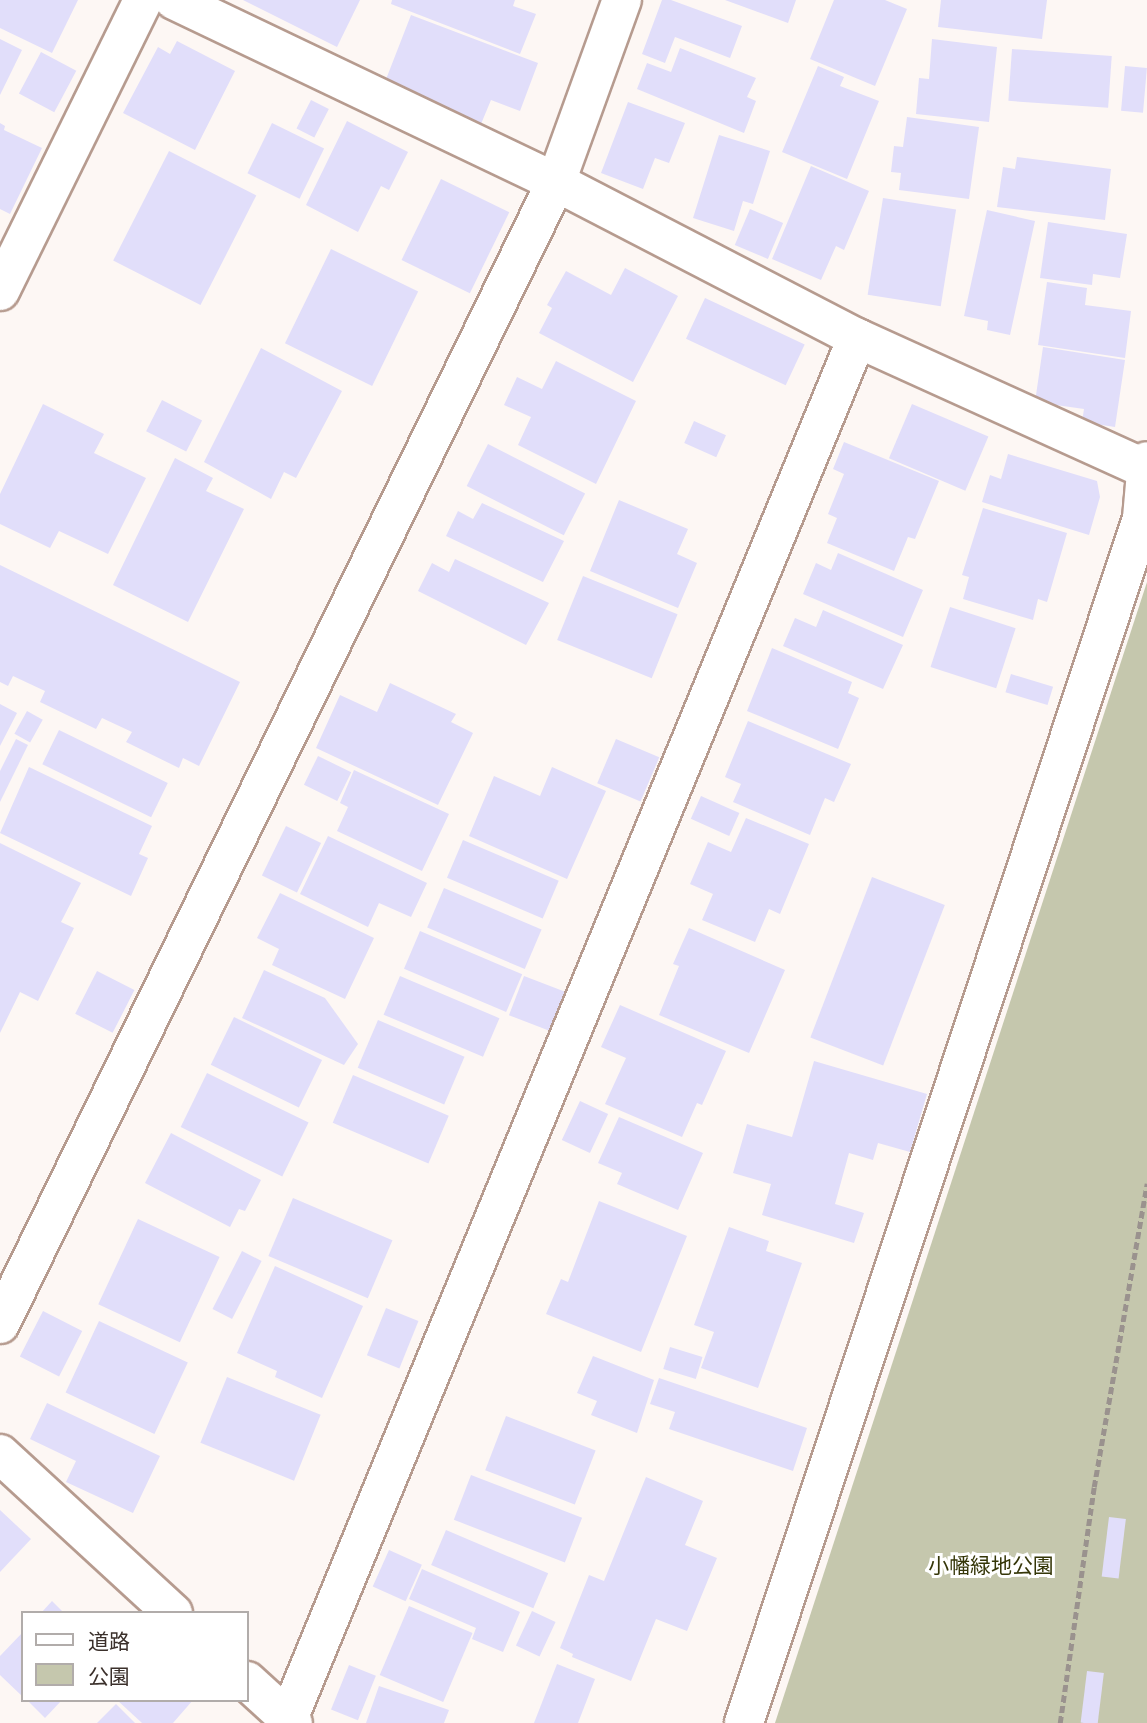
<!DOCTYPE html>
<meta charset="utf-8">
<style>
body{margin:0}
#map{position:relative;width:1147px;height:1723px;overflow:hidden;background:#fdf7f4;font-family:Raleway,"Noto Sans JP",sans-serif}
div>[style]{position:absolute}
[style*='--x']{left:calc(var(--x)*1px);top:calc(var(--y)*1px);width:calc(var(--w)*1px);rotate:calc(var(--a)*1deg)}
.green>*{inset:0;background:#c5c7ad}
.building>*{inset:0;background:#e1defa;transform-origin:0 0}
.path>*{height:4.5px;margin-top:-2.25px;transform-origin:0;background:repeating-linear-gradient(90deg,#9a928e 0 7px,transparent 0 10.5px)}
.roads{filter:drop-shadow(2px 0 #b69b8f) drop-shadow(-2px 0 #b69b8f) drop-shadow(0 2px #b69b8f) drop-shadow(0 -2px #b69b8f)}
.minor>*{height:38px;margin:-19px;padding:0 19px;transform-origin:19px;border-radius:19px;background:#fff}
span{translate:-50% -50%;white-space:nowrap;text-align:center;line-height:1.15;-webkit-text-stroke:6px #fff;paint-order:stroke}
.park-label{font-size:21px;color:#353608}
.legend{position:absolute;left:21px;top:1611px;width:228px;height:91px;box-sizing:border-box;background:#fff;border:2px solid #b1acaa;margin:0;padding:9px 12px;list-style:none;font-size:21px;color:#3b302b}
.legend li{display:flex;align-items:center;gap:14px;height:35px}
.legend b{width:35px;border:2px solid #b1acaa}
</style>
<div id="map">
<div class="green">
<div style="clip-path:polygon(1147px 582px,1147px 1723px,775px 1723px)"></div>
</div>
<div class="building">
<div style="clip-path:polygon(0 0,78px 0,52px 53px,0 28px)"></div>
<div style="clip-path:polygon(243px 0,360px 0,337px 47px)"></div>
<div style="clip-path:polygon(392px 0,515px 0,513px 6px,536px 14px,520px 54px,391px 4px)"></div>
<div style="clip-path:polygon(662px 0,671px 0,742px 26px,730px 58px,675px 37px,665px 63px,642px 54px)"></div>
<div style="clip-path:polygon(725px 0,796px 0,788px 23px)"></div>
<div style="clip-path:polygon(834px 0,885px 0,907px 9px,875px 86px,810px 59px)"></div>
<div style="clip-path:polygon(941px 0,1047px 0,1042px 39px,938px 27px)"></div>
<div style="clip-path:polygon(411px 15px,538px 63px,520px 111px,491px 100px,481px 124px,383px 87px)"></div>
<div style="clip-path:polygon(0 39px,22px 50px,0 95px)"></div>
<div style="clip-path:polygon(932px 39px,997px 47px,989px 122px,916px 114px,919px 78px,929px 79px)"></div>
<div style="clip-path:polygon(177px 41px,235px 71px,195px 150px,123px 113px,158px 47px,170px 54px)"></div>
<div style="clip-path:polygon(680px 48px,756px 78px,747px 97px,756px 101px,744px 133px,637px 89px,647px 63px,671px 72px)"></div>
<div style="left:1012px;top:49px;width:100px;height:52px;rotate:4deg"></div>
<div style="left:41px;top:52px;width:40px;height:47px;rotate:28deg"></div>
<div style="clip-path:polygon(818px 66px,844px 77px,840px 86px,879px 101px,847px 179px,782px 152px)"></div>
<div style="left:1125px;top:66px;width:22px;height:45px;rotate:5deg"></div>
<div style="left:311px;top:100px;width:20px;height:32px;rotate:27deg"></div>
<div style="clip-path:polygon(628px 102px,685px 123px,669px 163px,655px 158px,643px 189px,601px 173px)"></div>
<div style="clip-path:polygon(907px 117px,979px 127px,969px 199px,899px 190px,901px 173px,891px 172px,894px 146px,903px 147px)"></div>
<div style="clip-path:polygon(347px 121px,408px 152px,389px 190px,381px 186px,358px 232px,306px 205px)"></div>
<div style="clip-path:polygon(0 123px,5px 126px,4px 130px,42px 148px,10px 214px,0 209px)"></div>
<div style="left:272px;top:123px;width:58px;height:56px;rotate:26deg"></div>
<div style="clip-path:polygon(719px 135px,770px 151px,753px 204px,743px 201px,734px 231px,693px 218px)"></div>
<div style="left:169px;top:151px;width:98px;height:123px;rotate:27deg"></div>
<div style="clip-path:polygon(1017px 157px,1111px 169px,1105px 220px,997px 207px,1003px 167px,1015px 169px)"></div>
<div style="clip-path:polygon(811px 166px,869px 191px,844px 250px,836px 246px,821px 280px,772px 259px)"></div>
<div style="left:441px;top:179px;width:76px;height:90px;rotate:26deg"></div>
<div style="left:883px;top:198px;width:74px;height:98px;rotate:9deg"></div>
<div style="left:750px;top:209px;width:36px;height:39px;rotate:23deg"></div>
<div style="clip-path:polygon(987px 210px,1035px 221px,1010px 335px,987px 330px,988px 321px,964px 316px)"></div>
<div style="clip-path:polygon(1048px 222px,1127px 234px,1120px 278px,1093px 274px,1092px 285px,1040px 278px)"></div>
<div style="left:331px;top:249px;width:97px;height:105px;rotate:26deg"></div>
<div style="clip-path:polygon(625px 268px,678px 296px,633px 382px,539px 333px,552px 308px,547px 305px,566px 271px,611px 295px)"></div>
<div style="clip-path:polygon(1047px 282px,1087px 288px,1085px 305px,1131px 311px,1125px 358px,1038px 345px)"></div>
<div style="left:705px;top:298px;width:110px;height:45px;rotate:25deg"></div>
<div style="clip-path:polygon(1043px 347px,1125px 360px,1115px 427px,1082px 422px,1084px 409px,1035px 402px)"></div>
<div style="clip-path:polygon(261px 348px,342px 391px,296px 478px,284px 472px,271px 499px,204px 462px)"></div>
<div style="clip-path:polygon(556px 361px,636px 401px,596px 484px,518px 445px,531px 417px,504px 405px,517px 377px,542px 389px)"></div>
<div style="left:162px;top:400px;width:45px;height:35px;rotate:27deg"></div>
<div style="clip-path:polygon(43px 404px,104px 434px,94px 453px,146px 478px,108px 554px,59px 531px,50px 548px,0 524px,0 494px)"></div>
<div style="left:912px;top:404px;width:83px;height:59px;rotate:23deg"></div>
<div style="left:694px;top:421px;width:35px;height:24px;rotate:24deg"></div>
<div style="clip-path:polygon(844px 442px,939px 481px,915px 539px,908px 537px,894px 571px,827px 543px,837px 518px,828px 514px,844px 474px,833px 469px)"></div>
<div style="left:488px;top:444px;width:109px;height:47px;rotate:27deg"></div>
<div style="clip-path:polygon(1008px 454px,1097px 481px,1100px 497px,1089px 535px,982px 502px,990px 475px,1001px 479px)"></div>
<div style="clip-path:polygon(175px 458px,213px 478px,206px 491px,244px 509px,188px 622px,113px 585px)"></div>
<div style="clip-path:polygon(619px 500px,688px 529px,677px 554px,697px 563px,678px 608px,590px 571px)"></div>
<div style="clip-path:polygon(482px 503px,564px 541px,543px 582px,446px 536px,458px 511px,473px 519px)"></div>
<div style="clip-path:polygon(983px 508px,1067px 533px,1047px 602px,1038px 599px,1033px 620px,963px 599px,969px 577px,962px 575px)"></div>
<div style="clip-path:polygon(838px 553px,923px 590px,903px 637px,803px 594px,816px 563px,831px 570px)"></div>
<div style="clip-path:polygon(455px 559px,549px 603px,526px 645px,418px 591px,432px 563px,449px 572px)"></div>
<div style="clip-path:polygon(0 565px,240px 682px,199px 766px,183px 758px,179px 768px,126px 742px,132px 732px,102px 718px,96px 729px,40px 702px,45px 691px,13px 676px,8px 686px,0 682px)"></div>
<div style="left:583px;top:576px;width:102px;height:69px;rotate:22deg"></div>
<div style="left:950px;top:607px;width:69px;height:63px;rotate:18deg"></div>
<div style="clip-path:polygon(823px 610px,903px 645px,883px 689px,783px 646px,795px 618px,816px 627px)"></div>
<div style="clip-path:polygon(772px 648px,852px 682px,848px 693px,859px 698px,838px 749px,747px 711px)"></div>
<div style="left:1011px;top:674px;width:44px;height:19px;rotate:17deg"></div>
<div style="clip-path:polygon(390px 683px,456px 714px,451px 722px,473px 733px,438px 805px,316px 748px,340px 695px,377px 712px)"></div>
<div style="clip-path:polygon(0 704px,17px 713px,0 746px)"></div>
<div style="left:27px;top:711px;width:18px;height:26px;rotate:29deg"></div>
<div style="clip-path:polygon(748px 721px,851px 764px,834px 802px,825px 798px,810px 835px,733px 802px,741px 784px,725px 777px)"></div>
<div style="left:59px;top:730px;width:121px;height:38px;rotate:26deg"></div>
<div style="clip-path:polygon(16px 739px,28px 745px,0 802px,0 771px)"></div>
<div style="left:616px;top:739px;width:47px;height:48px;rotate:23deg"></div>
<div style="left:318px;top:756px;width:37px;height:32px;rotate:26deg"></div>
<div style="clip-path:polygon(29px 767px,152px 826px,139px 854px,148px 858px,131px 896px,0 833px)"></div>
<div style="clip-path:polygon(552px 767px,606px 791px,567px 879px,469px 836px,494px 776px,540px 796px)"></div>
<div style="clip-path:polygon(354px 770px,449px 814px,422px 871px,337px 831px,348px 807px,340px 803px)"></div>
<div style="left:701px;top:796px;width:42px;height:25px;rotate:24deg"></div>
<div style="clip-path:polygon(746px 818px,809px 844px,780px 914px,769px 909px,755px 942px,702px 920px,713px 894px,690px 884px,708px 842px,731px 852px)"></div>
<div style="left:286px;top:826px;width:39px;height:55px;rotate:26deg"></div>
<div style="clip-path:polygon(328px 836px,427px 883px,411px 917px,379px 903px,368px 927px,300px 894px)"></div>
<div style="left:463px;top:840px;width:104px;height:41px;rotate:23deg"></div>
<div style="clip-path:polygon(0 843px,81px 883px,61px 922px,74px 928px,38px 1001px,20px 992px,0 1033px)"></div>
<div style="left:872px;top:877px;width:78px;height:172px;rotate:21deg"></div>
<div style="left:444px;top:888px;width:106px;height:43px;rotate:23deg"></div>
<div style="clip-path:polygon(280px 893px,374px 938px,345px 999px,272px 965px,279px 949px,257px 938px)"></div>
<div style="clip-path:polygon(689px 928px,785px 970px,749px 1053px,659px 1015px,679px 966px,673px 964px)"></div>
<div style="left:420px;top:931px;width:111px;height:41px;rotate:23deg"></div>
<div style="clip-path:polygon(264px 970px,325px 998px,358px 1044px,344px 1065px,242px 1018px)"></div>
<div style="left:97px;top:971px;width:42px;height:48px;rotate:27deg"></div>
<div style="left:400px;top:976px;width:108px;height:42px;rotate:23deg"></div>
<div style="left:524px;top:976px;width:44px;height:42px;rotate:21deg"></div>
<div style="clip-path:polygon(620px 1005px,726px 1051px,702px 1105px,697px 1103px,682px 1137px,605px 1104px,626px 1058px,601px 1047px)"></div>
<div style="left:234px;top:1017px;width:98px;height:53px;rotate:26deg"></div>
<div style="left:378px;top:1020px;width:94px;height:52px;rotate:23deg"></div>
<div style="clip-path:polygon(814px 1061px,927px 1094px,910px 1152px,878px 1143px,873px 1160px,849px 1153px,835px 1204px,864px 1213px,854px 1243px,762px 1215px,771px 1184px,733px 1173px,747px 1124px,792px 1137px)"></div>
<div style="left:207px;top:1073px;width:113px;height:60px;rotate:26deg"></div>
<div style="left:353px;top:1075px;width:104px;height:52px;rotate:23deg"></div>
<div style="left:580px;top:1101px;width:31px;height:43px;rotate:25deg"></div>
<div style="clip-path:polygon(619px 1117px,703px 1153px,678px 1210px,617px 1184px,622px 1173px,598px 1163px)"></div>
<div style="clip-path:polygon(171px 1133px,261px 1180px,245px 1211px,239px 1209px,230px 1227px,145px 1183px)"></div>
<div style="left:293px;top:1198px;width:108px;height:63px;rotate:23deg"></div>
<div style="clip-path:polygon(599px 1201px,687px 1236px,641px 1352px,546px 1314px,561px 1279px,568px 1282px)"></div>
<div style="left:138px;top:1219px;width:90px;height:94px;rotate:25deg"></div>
<div style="clip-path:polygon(729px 1227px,769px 1241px,766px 1251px,802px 1263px,758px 1388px,701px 1368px,714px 1332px,694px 1325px)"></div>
<div style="left:242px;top:1251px;width:22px;height:65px;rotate:27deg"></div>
<div style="clip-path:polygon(275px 1266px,363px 1306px,322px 1398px,275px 1377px,277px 1371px,237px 1353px)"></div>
<div style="left:386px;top:1308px;width:35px;height:51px;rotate:22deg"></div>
<div style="left:43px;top:1311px;width:44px;height:51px;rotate:27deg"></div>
<div style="left:99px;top:1321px;width:98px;height:79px;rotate:25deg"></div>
<div style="left:670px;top:1347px;width:34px;height:23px;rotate:17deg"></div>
<div style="clip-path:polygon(593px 1356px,654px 1380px,637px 1433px,591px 1415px,597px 1401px,577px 1393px)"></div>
<div style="left:227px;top:1377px;width:101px;height:71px;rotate:22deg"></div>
<div style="clip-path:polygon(659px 1378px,807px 1428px,793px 1471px,669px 1429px,675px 1412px,650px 1404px)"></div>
<div style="clip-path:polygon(47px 1403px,160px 1456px,133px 1513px,66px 1482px,76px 1461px,30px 1439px)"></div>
<div style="left:506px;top:1416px;width:96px;height:58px;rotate:21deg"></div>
<div style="left:471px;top:1475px;width:119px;height:48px;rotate:21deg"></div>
<div style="clip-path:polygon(646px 1477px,703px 1501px,685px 1545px,717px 1558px,687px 1631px,656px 1619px,631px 1681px,572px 1657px,573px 1654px,560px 1648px,589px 1575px,604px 1581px)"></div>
<div style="clip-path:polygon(0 1510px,31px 1539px,0 1572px)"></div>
<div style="left:1109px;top:1517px;width:17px;height:60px;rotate:7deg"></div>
<div style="left:446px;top:1530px;width:111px;height:38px;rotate:23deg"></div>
<div style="left:389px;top:1550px;width:36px;height:40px;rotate:24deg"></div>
<div style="clip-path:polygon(422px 1569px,520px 1612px,503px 1652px,472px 1639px,476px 1628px,409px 1599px)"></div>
<div style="clip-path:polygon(52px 1601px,64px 1613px,41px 1613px)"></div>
<div style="left:409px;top:1606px;width:69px;height:75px;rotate:23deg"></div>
<div style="left:532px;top:1611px;width:26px;height:38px;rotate:25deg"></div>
<div style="clip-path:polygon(23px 1632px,23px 1697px,0 1675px,0 1656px)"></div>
<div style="clip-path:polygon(557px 1664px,595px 1679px,578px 1723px,534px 1723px)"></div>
<div style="left:349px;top:1665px;width:29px;height:48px;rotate:22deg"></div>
<div style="left:1087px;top:1671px;width:17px;height:52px;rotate:7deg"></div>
<div style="clip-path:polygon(379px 1686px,449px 1710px,444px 1723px,366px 1723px)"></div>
<div style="clip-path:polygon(27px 1700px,62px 1700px,45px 1718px)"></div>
<div style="clip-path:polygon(117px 1700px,193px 1700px,173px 1723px,142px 1723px)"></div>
<div style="clip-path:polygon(116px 1704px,135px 1723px,97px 1723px)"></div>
</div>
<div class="path">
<div style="--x:1060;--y:1723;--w:238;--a:-81.8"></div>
<div style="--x:1094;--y:1487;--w:308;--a:-80.1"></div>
</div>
<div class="roads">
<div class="minor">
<div style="--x:174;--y:0;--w:423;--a:25.5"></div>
<div style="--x:556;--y:182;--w:339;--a:27.4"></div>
<div style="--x:857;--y:338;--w:1494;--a:112.39"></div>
<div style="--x:0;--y:291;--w:324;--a:-63.8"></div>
<div style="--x:857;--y:338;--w:317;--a:24.4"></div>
<div style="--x:0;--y:1324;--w:1270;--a:-64.04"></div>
<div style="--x:556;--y:182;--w:194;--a:-70.1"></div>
<div style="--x:0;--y:1454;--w:235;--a:42.6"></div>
<div style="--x:247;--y:1681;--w:62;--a:42.4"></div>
<div style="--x:744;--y:1723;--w:1269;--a:-71.72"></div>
<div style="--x:1142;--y:518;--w:57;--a:-85"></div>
</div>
</div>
<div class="park-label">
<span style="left:991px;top:1566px">小幡緑地公園</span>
</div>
<ul class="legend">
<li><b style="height:9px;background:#fff"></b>道路</li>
<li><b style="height:19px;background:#c5c7ad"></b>公園</li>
</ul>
</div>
